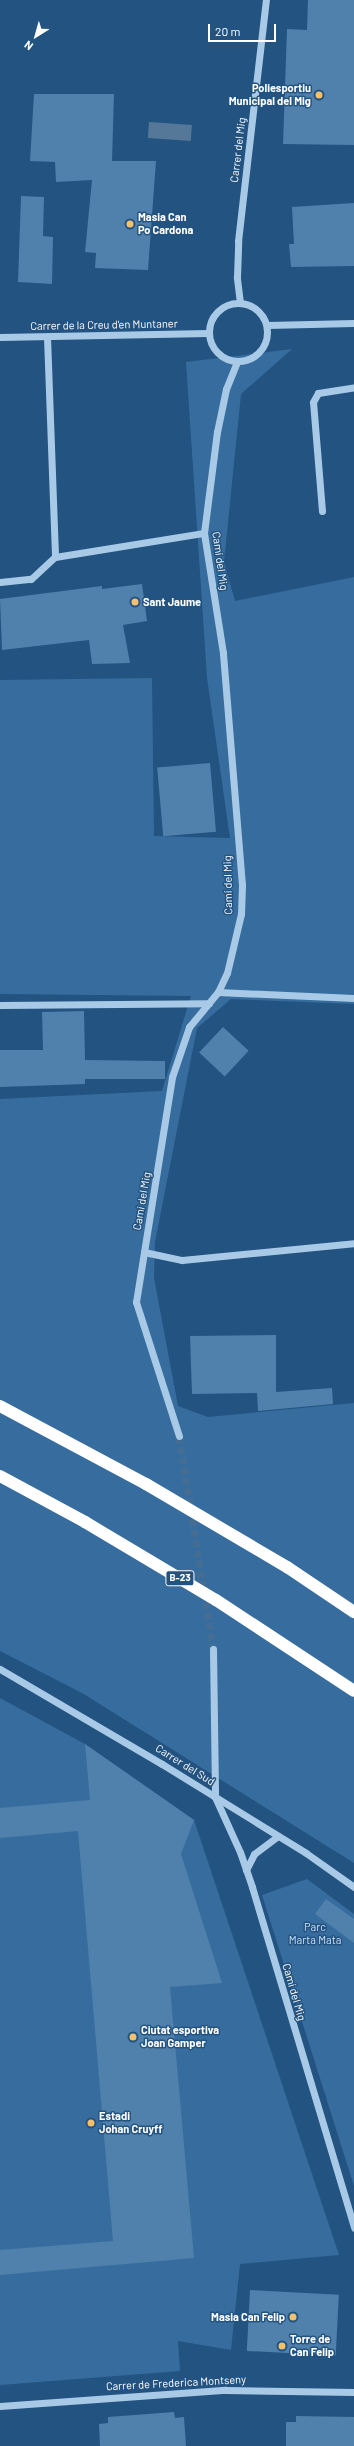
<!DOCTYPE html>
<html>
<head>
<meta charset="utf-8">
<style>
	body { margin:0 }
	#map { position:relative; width:354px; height:2446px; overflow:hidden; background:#235381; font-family:Barlow,sans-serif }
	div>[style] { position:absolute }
	.green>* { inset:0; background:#376d9e }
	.water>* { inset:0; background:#557899; transform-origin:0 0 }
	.building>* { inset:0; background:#5080ac; transform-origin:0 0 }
	.minor-tunnel>* { height:7px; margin-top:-3.5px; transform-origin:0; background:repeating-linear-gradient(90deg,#446d94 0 7px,transparent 0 10.5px) }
	.minor>* { height:7px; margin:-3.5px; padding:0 3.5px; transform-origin:3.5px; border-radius:3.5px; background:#a9cae7 }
	.minor>.ring { margin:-3.5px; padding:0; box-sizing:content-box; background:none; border:7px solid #a9cae7; border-radius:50% }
	.highway>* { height:12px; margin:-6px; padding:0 6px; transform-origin:6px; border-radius:6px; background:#fff }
	.dots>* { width:11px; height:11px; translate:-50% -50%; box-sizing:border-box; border:2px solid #235381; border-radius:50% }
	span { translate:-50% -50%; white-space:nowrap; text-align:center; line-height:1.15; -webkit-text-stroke:3px #235381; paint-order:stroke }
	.shield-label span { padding:1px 3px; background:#235381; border:1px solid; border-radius:3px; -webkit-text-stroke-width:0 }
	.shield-label { font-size:10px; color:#fff; font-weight:700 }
	.poi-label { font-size:11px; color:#fff; font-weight:700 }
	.right { translate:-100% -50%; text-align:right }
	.left { translate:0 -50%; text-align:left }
	.street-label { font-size:11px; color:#fff }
	.park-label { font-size:11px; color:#cde2f6 }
	.north { position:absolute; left:16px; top:16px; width:40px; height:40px; -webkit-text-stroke:3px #235381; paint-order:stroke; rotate:217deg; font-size:11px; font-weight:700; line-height:16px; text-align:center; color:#fff }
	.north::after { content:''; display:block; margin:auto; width:14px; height:18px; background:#fff; clip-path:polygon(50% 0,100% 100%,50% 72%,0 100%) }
	.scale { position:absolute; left:208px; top:24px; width:68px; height:18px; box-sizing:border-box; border:2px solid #fff; border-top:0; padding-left:5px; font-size:12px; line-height:14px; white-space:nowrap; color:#fff; -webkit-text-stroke:3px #235381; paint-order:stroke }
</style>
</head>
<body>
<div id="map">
	<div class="green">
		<i style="clip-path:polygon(292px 349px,241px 394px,224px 562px,235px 601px,354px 577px,354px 1004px,231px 999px,197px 1028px,155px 1242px,154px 1278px,178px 1406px,208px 1417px,354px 1403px,354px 1863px,82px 1693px,0 1651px,0 1099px,162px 1091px,191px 996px,0 994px,0 680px,152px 678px,154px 836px,230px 838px,207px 678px,186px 362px)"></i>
		<i style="clip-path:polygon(0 1698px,85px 1744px,194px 1820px,339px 2255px,240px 2264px,231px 2350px,178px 2341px,180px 2371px,0 2385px)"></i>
		<i style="clip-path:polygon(307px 1879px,354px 1914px,354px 2186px,262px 1895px)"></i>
	</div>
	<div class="water">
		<i style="left:149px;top:122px;width:43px;height:16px;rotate:4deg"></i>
	</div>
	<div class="building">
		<i style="clip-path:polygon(308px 0,354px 0,354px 145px,283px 144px,287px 29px,307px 30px)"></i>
		<i style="clip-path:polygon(34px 94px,114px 94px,112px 161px,156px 161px,148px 270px,95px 268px,96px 253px,85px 252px,92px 180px,56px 182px,55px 162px,30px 161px)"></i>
		<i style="clip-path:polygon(21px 196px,44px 197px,43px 236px,53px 237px,52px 284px,18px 282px)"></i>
		<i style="clip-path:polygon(354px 203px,354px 266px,291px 267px,289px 244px,294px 244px,292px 207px)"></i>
		<i style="clip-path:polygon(142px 584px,147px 621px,123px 625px,130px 663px,92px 664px,89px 640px,2px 650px,0 599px,102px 586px,102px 589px)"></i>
		<i style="left:210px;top:763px;width:69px;height:53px;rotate:85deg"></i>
		<i style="clip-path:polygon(84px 1011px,85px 1060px,165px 1061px,165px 1079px,85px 1079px,85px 1084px,0 1087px,0 1050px,43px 1050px,42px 1012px)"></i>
		<i style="left:223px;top:1027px;width:35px;height:35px;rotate:43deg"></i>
		<i style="clip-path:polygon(276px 1335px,276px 1392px,332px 1388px,333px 1404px,258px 1411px,257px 1393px,192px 1394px,190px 1336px)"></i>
		<i style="clip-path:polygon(85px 1744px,194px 1820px,181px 1854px,222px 1983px,170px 1987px,194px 2258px,0 2275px,0 2250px,113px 2241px,78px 1831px,0 1838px,0 1808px,90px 1800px)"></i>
		<i style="clip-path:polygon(326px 1899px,354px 1919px,354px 1943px,315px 1914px)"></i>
		<i style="left:250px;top:2290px;width:89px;height:61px;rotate:3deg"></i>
		<i style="clip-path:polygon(174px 2412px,175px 2418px,184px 2417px,186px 2446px,100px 2446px,99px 2424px,108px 2423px,108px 2417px)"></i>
		<i style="clip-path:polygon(296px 2416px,354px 2417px,354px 2446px,286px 2446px,286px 2422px,296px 2422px)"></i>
	</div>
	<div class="minor-tunnel">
		<i style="left:179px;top:1436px;width:216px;rotate:80.9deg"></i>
	</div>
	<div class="minor">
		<i class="ring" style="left:209px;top:303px;width:51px;height:51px"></i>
		<i style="left:240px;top:303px;width:26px;rotate:-97deg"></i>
		<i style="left:237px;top:277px;width:36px;rotate:-88deg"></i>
		<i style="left:238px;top:241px;width:243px;rotate:-83.4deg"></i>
		<i style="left:267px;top:325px;width:87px;rotate:-1.3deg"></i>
		<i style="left:0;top:337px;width:208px;rotate:-1.1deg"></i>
		<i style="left:47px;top:337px;width:220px;rotate:87.9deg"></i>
		<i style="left:322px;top:511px;width:109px;rotate:-94.7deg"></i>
		<i style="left:313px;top:402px;width:10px;rotate:-61deg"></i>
		<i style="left:318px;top:393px;width:36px;rotate:-9deg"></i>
		<i style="left:0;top:582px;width:31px;rotate:-6deg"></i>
		<i style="left:31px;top:579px;width:33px;rotate:-43deg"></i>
		<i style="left:55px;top:557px;width:151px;rotate:-9.2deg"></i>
		<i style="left:218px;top:992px;width:136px;rotate:2.5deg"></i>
		<i style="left:0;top:1005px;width:209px;rotate:-0.5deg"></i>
		<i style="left:144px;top:1252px;width:39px;rotate:12deg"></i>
		<i style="left:182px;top:1260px;width:173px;rotate:-5.6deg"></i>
		<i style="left:179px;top:1436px;width:141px;rotate:-107.8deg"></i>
		<i style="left:136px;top:1302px;width:228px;rotate:-80.9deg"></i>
		<i style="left:172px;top:1077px;width:53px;rotate:-71.2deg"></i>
		<i style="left:189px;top:1027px;width:45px;rotate:-50.4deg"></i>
		<i style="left:218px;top:992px;width:21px;rotate:-65deg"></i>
		<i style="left:227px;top:973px;width:61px;rotate:-76.7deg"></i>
		<i style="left:241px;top:914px;width:29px;rotate:-88deg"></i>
		<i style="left:242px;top:885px;width:233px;rotate:-94.7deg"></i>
		<i style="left:223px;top:653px;width:121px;rotate:-99deg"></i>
		<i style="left:204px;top:533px;width:102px;rotate:-82.7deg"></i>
		<i style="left:217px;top:432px;width:44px;rotate:-78.2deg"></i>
		<i style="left:226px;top:389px;width:29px;rotate:-68deg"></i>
		<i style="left:213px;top:1649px;width:148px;rotate:89.2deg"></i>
		<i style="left:215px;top:1797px;width:60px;rotate:65.6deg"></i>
		<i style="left:240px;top:1852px;width:37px;rotate:71deg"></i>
		<i style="left:252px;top:1887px;width:356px;rotate:73.3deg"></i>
		<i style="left:0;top:1669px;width:188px;rotate:30.4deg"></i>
		<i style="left:162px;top:1764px;width:169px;rotate:31.7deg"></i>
		<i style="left:306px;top:1853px;width:59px;rotate:35.3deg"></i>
		<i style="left:246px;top:1870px;width:18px;rotate:-63deg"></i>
		<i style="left:254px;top:1854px;width:30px;rotate:-37deg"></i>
		<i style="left:0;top:2406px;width:226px;rotate:-4.1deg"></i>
		<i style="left:225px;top:2390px;width:129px;rotate:0.9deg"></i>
	</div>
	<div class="highway">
		<i style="left:0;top:1406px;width:166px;rotate:28.1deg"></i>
		<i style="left:146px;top:1484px;width:164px;rotate:30.5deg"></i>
		<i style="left:287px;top:1567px;width:81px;rotate:33.9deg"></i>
		<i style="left:0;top:1476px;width:97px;rotate:28.4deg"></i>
		<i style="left:85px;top:1522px;width:152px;rotate:30.8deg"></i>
		<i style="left:216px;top:1600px;width:165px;rotate:33.4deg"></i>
	</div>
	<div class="dots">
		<i style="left:319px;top:95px;background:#f3c16c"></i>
		<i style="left:130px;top:224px;background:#f3c16c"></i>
		<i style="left:135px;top:602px;background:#f3c16c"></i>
		<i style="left:133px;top:2037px;background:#f3c16c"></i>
		<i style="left:91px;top:2123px;background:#f3c16c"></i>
		<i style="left:293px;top:2317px;background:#f3c16c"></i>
		<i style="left:282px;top:2346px;background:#f3c16c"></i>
	</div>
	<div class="shield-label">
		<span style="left:180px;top:1578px">B-23</span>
	</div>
	<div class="poi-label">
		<span class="right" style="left:311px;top:95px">Poliesportiu<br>Municipal del Mig</span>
		<span class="left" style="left:138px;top:224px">Masia Can<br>Po Cardona</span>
		<span class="left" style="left:143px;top:602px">Sant Jaume</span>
		<span class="left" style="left:141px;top:2037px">Ciutat esportiva<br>Joan Gamper</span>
		<span class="left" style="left:99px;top:2123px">Estadi<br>Johan Cruyff</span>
		<span class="right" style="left:285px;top:2317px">Masia Can Felip</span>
		<span class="left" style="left:290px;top:2346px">Torre de<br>Can Felip</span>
	</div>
	<div class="street-label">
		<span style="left:238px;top:150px;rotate:-83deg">Carrer del Mig</span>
		<span style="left:104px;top:325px;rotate:-1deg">Carrer de la Creu d'en Muntaner</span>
		<span style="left:220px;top:561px;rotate:82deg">Camí del Mig</span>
		<span style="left:228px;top:885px;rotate:-91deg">Camí del Mig</span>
		<span style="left:142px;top:1201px;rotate:-80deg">Camí del Mig</span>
		<span style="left:185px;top:1765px;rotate:32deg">Carrer del Sud</span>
		<span style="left:294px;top:1992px;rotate:74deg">Camí del Mig</span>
		<span style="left:176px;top:2383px;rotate:-3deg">Carrer de Frederica Montseny</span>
	</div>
	<div class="park-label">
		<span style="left:315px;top:1934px">Parc<br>Marta Mata</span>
	</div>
	<div class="north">N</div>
	<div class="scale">20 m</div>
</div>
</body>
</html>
